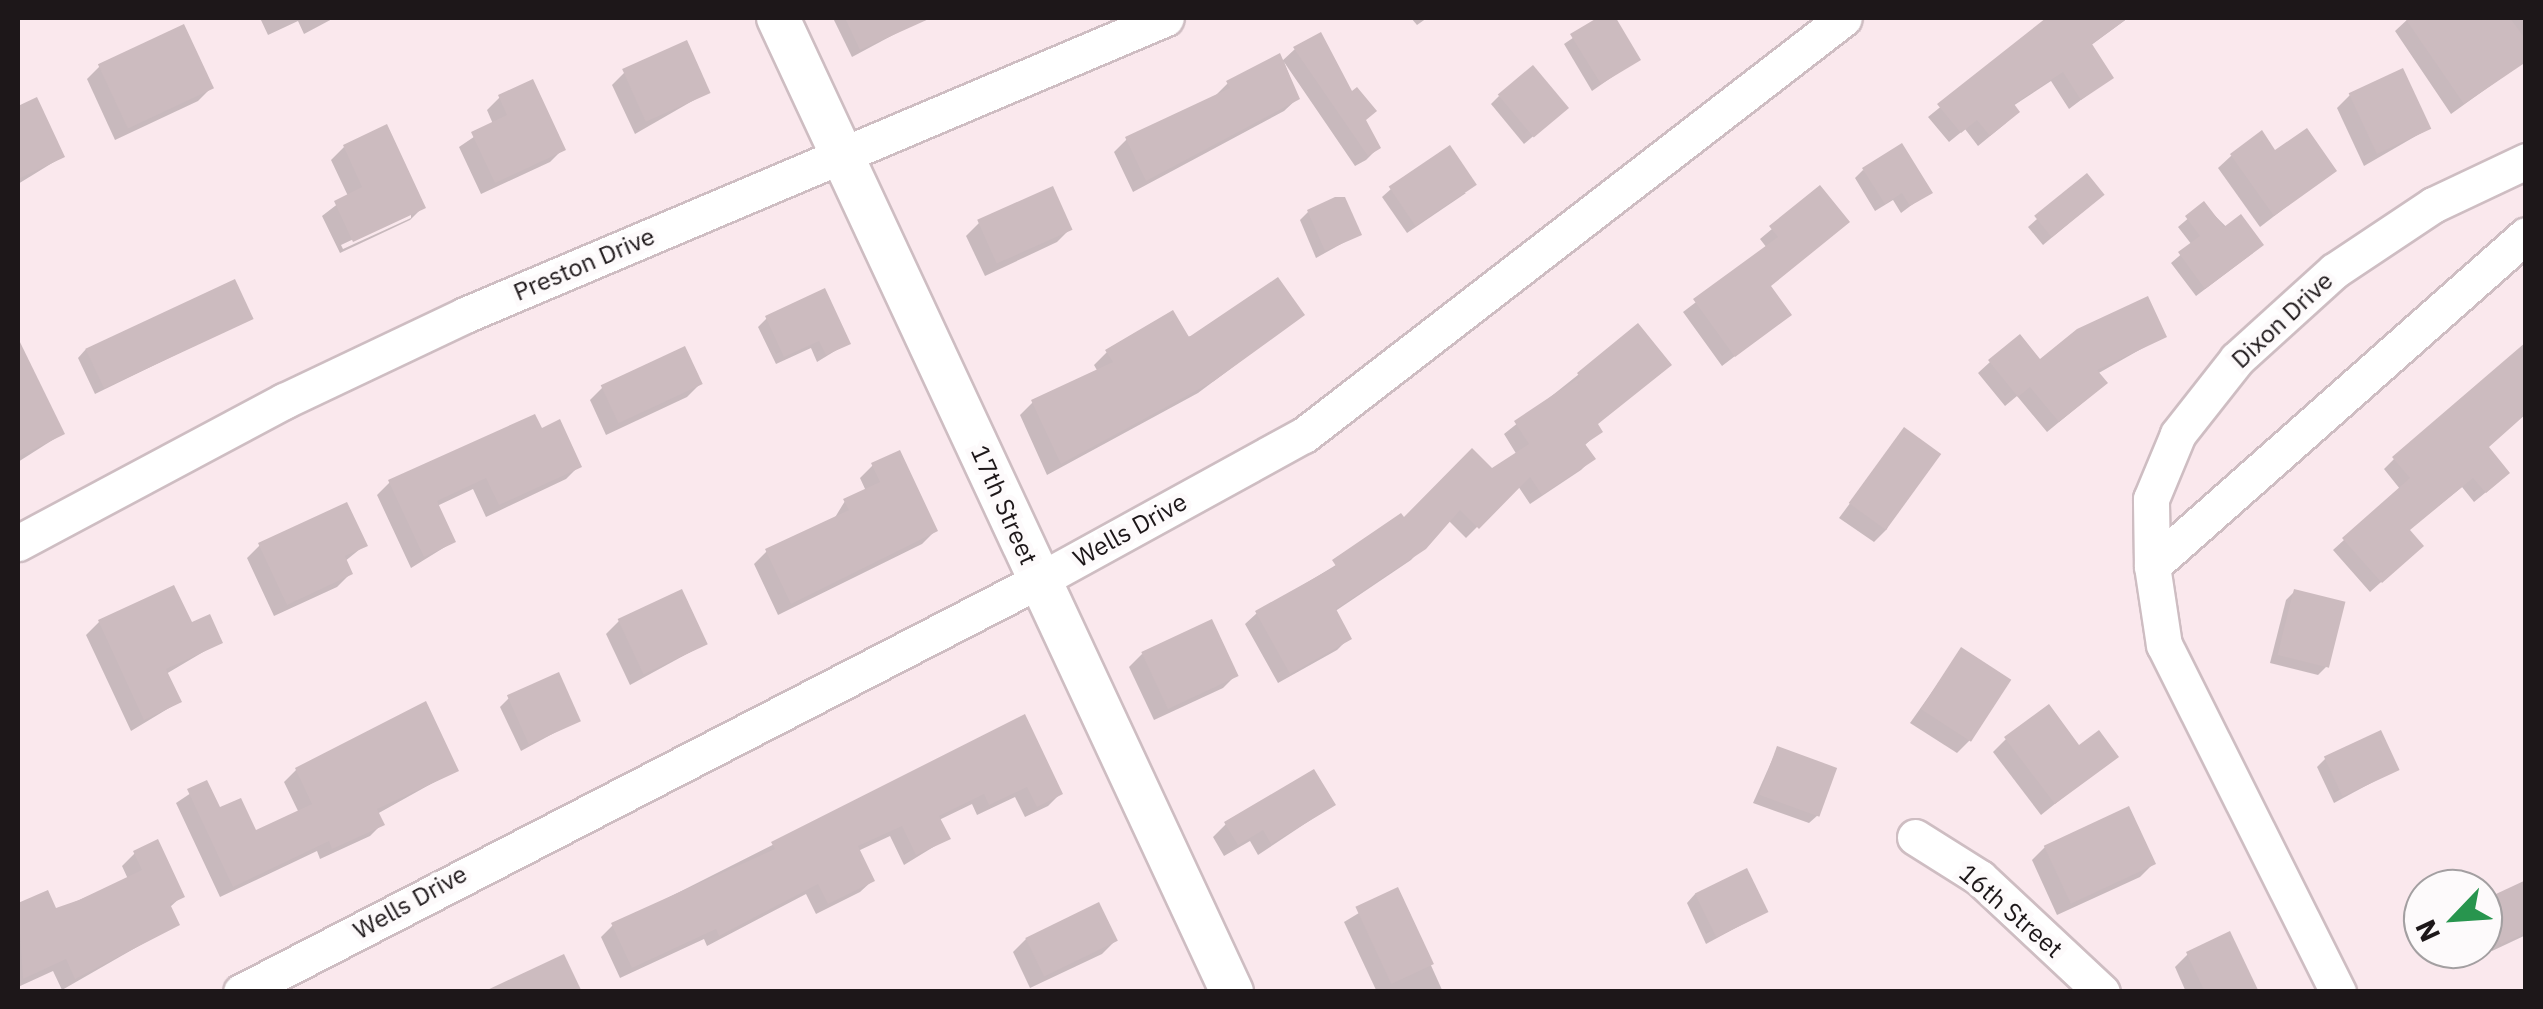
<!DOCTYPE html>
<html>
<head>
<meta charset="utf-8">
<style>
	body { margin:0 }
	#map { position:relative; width:2543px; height:1009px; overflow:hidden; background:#fae8ed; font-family:"IBM Plex Sans",sans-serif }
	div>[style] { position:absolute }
	.shadow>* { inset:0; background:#0003 }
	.building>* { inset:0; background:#ccbbbf; transform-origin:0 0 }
	.roads { filter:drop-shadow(2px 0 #cebdc2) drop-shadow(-2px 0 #cebdc2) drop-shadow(0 2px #cebdc2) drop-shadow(0 -2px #cebdc2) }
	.minor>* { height:35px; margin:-17.5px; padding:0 17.5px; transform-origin:17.5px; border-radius:17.5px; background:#fff }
	.tertiary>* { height:42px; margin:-21px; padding:0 21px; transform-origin:21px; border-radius:21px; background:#fff }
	span { translate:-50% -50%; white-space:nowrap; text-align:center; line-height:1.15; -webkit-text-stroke:10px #fdfafb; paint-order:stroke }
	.street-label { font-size:25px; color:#1d1719 }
	.frame { position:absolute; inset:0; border:20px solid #1d1719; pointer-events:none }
	.north { position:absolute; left:2403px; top:869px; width:100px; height:100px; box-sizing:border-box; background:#fdfafb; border:2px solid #a39fa1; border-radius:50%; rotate:245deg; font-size:28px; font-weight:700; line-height:40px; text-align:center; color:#1d1719 }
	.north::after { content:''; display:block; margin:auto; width:35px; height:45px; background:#28954e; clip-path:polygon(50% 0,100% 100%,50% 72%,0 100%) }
</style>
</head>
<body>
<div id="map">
	<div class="shadow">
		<i style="clip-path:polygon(260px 18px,334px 18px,304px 34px,298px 21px,268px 35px)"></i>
		<i style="clip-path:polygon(833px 18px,919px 18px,921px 20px,852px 57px)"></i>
		<i style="clip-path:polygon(1411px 18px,1427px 18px,1417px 25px)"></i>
		<i style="clip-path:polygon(1602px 18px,1613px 18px,1638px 59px,1592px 91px,1564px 44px)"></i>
		<i style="clip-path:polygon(2050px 18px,2128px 18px,2090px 46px,2110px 78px,2069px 109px,2051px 81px,2013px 106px,2006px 123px,1978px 146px,1965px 129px,1949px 142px,1928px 117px)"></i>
		<i style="clip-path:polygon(2409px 18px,2447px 18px,2453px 25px,2464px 18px,2526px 18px,2526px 60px,2451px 114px,2395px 31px)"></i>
		<i style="clip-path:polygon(1295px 49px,1378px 148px,1366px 160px,1355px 166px,1284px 62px,1298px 98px,1284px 111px,1133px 192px,1114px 152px,1127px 139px,1215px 96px,1228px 83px,1281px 62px)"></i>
		<i style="clip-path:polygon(100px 66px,211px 88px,198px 101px,115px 140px,87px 79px)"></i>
		<i style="clip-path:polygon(625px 72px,708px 92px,635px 134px,612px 85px)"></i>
		<i style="clip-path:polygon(2350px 95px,2428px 129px,2364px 166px,2337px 108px)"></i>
		<i style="clip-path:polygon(1499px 96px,1557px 116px,1524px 144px,1491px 104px)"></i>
		<i style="clip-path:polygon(500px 97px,563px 149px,550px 162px,481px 194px,459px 147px,493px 124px,487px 110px)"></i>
		<i style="clip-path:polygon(36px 101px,62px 157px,18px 184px,18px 109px)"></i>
		<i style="clip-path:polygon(evenodd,344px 147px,423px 207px,410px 220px,340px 253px,322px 216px,348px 196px,331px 160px,344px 147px,411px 212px,411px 218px,343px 249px,341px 245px,411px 212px)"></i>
		<i style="clip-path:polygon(2275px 154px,2334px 170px,2260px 227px,2218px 168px,2231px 156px)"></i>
		<i style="clip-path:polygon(1863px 170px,1929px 192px,1901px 213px,1893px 200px,1875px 211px,1855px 178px)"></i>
		<i style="clip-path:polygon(1391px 189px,1466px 193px,1407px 233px,1382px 197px)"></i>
		<i style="clip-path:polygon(1820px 189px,1769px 287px,1789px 315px,1722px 366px,1683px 312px,1767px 248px,1760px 239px)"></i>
		<i style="clip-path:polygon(2093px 203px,2043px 245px,2028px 227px,2037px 219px)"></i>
		<i style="clip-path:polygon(2204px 205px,2253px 253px,2196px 296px,2171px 263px,2192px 245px,2178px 227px)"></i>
		<i style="clip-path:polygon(1308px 212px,1359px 234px,1316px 258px,1300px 220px)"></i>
		<i style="clip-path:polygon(979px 223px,1070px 229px,1057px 242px,985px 276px,966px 236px)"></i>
		<i style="clip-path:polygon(1302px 315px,1198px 393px,1047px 475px,1020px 415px,1033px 402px,1098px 372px,1094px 365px,1107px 352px)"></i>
		<i style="clip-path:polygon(251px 318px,95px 394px,78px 358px,86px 349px)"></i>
		<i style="clip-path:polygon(767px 318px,848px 343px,817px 362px,811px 348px,776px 364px,758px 327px)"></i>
		<i style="clip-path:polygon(1638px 327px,1595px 425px,1599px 432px,1584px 446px,1592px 459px,1581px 470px,1530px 504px,1518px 486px,1466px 538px,1448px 520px,1411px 560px,1334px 612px,1349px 638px,1337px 650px,1278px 683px,1245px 624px,1257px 613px,1517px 455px,1504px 434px)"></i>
		<i style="clip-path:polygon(2164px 336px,2097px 374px,2093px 394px,2047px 432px,2017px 396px,2005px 406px,1978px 373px,1990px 362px,2040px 363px)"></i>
		<i style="clip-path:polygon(30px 370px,62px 434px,18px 462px,18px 376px)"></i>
		<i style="clip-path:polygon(700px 384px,687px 397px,606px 435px,590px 400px,603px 387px)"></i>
		<i style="clip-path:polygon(541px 431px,579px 466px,566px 479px,486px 517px,473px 489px,437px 506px,453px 542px,411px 568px,377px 495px,390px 482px)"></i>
		<i style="clip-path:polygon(1904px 431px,1887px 529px,1874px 542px,1839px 518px)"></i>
		<i style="clip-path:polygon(2486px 448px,2496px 484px,2474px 502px,2462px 487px,2407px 531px,2410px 556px,2370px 592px,2333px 550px,2400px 489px,2384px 469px,2394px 459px)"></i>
		<i style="clip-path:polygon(873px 465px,935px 531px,922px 544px,778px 615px,754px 564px,767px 551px,834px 519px,845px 501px,866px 491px,860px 478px)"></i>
		<i style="clip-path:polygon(260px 545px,365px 545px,344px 562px,350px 574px,337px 587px,274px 616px,247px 558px)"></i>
		<i style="clip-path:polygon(2294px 592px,2326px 667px,2318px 675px,2270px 663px,2286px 600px)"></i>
		<i style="clip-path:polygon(619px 621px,705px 644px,630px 685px,606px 634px)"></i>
		<i style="clip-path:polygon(99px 622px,190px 625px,220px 642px,166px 674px,179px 702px,131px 731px,86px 635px)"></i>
		<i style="clip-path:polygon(1961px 651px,1970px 740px,1957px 753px,1910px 723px)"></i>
		<i style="clip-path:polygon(1142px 654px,1236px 675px,1223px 688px,1154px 720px,1129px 667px)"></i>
		<i style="clip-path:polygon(509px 698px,578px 720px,521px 751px,500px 707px)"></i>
		<i style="clip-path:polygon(1024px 718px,1060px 794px,1048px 806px,1025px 817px,1015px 797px,977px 815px,972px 804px,939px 820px,948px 838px,904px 865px,890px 836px,858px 851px,872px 881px,860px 892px,816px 914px,806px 894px,707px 946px,704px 939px,620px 978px,601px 937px,612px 926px)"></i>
		<i style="clip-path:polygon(2006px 739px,2079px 748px,2115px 756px,2041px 815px,1993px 752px)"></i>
		<i style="clip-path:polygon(1777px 749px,1818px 815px,1809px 823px,1753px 803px)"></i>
		<i style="clip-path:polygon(2326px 758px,2397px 769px,2334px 803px,2317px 767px)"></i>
		<i style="clip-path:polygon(296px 770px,456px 770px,377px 814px,382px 824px,370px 836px,320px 859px,317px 851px,220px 897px,176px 803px,206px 783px,219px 811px,255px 834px,299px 813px,284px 782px)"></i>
		<i style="clip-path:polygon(1333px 805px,1258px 855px,1250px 841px,1224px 856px,1213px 837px,1226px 824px)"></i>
		<i style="clip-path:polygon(2045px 847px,2153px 864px,2140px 877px,2057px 915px,2032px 860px)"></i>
		<i style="clip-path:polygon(135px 853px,182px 896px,169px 908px,177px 924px,62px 990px,53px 971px,18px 987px,18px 908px,46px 893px,54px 911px,128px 879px,122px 866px)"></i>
		<i style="clip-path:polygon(2526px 883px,2526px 935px,2492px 951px,2483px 932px,2483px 903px)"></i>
		<i style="clip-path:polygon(1397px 890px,1443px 992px,1377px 992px,1344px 922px)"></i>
		<i style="clip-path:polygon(1695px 894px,1765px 912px,1706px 944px,1687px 903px)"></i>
		<i style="clip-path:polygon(1098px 906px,1115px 941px,1102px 954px,1030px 988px,1013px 952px,1026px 939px)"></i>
		<i style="clip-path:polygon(2188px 954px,2256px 992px,2186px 992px,2175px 967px)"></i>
	</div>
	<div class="building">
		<i style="clip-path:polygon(845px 18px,931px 18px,860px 50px)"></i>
		<i style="clip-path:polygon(1597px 18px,1616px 18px,1641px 60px,1601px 84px,1570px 34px)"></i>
		<i style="clip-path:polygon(2046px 18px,2128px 18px,2092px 44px,2114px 78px,2081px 100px,2063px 72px,2014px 104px,2020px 112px,1990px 136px,1977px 120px,1961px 133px,1937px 104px)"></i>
		<i style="clip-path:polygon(2405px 18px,2510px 18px,2526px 40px,2526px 62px,2464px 104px)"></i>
		<i style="left:184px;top:24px;width:71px;height:95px;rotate:65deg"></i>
		<i style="clip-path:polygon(1321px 32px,1352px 91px,1357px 87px,1377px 111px,1366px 120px,1381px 148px,1368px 156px,1293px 47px)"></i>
		<i style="left:687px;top:40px;width:58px;height:71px;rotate:66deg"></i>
		<i style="clip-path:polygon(1280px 53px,1300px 99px,1146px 181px,1125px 137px,1230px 88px,1226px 81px)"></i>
		<i style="left:1533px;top:65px;width:56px;height:46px;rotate:50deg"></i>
		<i style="left:2403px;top:68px;width:67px;height:60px;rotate:65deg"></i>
		<i style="clip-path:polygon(533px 79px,566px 150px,495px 183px,471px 132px,507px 115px,498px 95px)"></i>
		<i style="clip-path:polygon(37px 97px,65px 157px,18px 179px,18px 106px)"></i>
		<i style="clip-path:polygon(387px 124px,426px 208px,353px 242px,334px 201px,362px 187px,343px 145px)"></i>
		<i style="clip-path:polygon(2307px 128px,2337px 171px,2274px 216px,2230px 154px,2262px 130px,2275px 150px)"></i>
		<i style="clip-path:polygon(1902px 143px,1933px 193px,1910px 206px,1902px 193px,1885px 204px,1862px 168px)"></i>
		<i style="left:1450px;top:145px;width:48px;height:74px;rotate:56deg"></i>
		<i style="left:2087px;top:173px;width:28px;height:68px;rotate:51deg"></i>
		<i style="clip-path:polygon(1820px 185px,1850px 222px,1771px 286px,1792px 315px,1735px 357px,1693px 299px,1778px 237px,1769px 226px)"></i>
		<i style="left:1053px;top:186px;width:48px;height:83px;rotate:66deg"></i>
		<i style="clip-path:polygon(1335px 197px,1345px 197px,1362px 235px,1325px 251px,1307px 210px)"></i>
		<i style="clip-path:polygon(2204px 201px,2224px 227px,2241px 214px,2264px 245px,2205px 289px,2178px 252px,2200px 236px,2185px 216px)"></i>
		<i style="clip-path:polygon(1278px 277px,1305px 315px,1214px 381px,1061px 464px,1031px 400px,1113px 362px,1105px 350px,1173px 310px,1189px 337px)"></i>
		<i style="left:235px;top:279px;width:44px;height:165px;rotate:65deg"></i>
		<i style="clip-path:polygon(825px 288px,851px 344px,826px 355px,819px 341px,784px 357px,765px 316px)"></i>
		<i style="clip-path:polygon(2148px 296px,2167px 337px,2097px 370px,2108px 383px,2059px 422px,2030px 387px,2018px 397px,1988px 360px,2020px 334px,2040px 359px,2077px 329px)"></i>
		<i style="clip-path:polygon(1638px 323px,1672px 365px,1598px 424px,1603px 432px,1585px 444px,1596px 459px,1542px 495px,1530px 477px,1479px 529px,1460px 510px,1426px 549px,1336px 609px,1352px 639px,1290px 674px,1255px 611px,1336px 566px,1332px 560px,1401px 513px,1404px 517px,1472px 448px,1492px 468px,1529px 444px,1514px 421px,1580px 377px,1577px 373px)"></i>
		<i style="clip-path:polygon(18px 338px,65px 434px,18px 457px)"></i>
		<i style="clip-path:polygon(2526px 342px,2526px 414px,2489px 447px,2510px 473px,2486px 493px,2473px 478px,2410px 530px,2424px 546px,2382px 583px,2342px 538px,2410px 478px,2392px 457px)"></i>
		<i style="left:685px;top:346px;width:42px;height:93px;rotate:65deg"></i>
		<i style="clip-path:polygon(535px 414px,542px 428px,560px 419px,582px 467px,499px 505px,486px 478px,437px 501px,456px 542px,424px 557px,388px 480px)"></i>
		<i style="left:1904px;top:427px;width:46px;height:94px;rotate:36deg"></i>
		<i style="clip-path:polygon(900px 450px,938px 531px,791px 604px,765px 549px,849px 510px,843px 499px,880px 482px,871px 463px)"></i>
		<i style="clip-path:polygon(347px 502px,368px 546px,345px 556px,353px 574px,287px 605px,258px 543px)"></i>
		<i style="clip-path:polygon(174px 585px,192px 622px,210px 614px,223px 643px,166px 669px,182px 702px,144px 720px,98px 620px)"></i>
		<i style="left:682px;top:589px;width:61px;height:71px;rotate:65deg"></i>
		<i style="left:2294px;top:589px;width:53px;height:68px;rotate:14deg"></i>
		<i style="left:1212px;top:619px;width:63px;height:78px;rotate:65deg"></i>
		<i style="left:1961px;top:647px;width:60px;height:74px;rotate:33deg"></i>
		<i style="left:559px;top:672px;width:54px;height:57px;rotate:66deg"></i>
		<i style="clip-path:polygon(426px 701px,459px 771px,377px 809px,385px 825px,332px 849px,329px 841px,233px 887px,187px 789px,207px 780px,220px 807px,241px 798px,256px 830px,312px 804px,295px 768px)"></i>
		<i style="clip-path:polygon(2049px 704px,2079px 745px,2099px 730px,2119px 757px,2055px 804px,2004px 737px)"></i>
		<i style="clip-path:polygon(1025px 714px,1063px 794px,1037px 807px,1027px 787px,989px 805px,984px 794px,939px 816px,951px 839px,916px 855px,902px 826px,858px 846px,875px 881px,828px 904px,818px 884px,719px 936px,716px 929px,632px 968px,611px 923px,775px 849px,771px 842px)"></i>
		<i style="left:2381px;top:730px;width:44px;height:63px;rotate:65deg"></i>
		<i style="left:1777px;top:746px;width:64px;height:52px;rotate:20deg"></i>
		<i style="clip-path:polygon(1314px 769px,1336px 805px,1271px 844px,1263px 830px,1238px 845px,1224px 822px)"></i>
		<i style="left:2129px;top:806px;width:64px;height:94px;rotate:65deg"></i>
		<i style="clip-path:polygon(158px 839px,185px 897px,170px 904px,180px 925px,75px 979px,66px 959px,23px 979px,18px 903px,48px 890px,56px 908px,79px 900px,142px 870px,133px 851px)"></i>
		<i style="left:1747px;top:868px;width:49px;height:58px;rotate:64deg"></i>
		<i style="clip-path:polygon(2526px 880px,2526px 933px,2501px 944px,2483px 900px)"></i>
		<i style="left:1398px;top:887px;width:85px;height:47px;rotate:65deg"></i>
		<i style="left:1099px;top:902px;width:43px;height:82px;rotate:64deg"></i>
		<i style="clip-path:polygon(2230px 931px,2259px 992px,2205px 992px,2186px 952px)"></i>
		<i style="clip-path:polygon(564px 954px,582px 992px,483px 992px)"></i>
	</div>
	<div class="roads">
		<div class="minor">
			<i style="left:18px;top:543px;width:302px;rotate:-28.1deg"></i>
			<i style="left:284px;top:401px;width:200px;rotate:-25.4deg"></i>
			<i style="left:465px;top:315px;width:761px;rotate:-22.96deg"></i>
			<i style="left:2152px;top:566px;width:499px;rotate:-41.5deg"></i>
			<i style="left:1915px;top:837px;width:77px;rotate:32.2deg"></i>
			<i style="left:1980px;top:878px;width:167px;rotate:43.1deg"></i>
			<i style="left:241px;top:992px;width:897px;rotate:-27.28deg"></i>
			<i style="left:1038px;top:581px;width:303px;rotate:-28.8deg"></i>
			<i style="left:1304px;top:435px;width:682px;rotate:-37.68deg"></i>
			<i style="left:2338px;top:992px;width:388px;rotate:-116.6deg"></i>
			<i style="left:2164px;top:645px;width:80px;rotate:-98.6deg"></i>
			<i style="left:2152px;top:566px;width:67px;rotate:-90.9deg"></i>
			<i style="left:2151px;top:499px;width:70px;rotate:-67.4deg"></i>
			<i style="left:2178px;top:434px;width:95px;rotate:-51.8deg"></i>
			<i style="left:2237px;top:359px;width:131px;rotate:-42.2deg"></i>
			<i style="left:2334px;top:271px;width:119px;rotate:-33.7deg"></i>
			<i style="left:2433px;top:205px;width:103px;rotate:-25.3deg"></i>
		</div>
		<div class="tertiary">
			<i style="left:778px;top:18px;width:1075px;rotate:65.01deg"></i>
		</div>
	</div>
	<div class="street-label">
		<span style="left:584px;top:264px;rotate:-23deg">Preston Drive</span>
		<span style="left:2282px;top:320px;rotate:-43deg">Dixon Drive</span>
		<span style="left:1004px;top:505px;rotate:66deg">17th Street</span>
		<span style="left:1130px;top:530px;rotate:-29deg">Wells Drive</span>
		<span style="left:410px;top:902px;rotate:-29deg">Wells Drive</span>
		<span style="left:2011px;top:911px;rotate:41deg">16th Street</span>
	</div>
	<div class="frame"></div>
	<div class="north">N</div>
</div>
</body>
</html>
